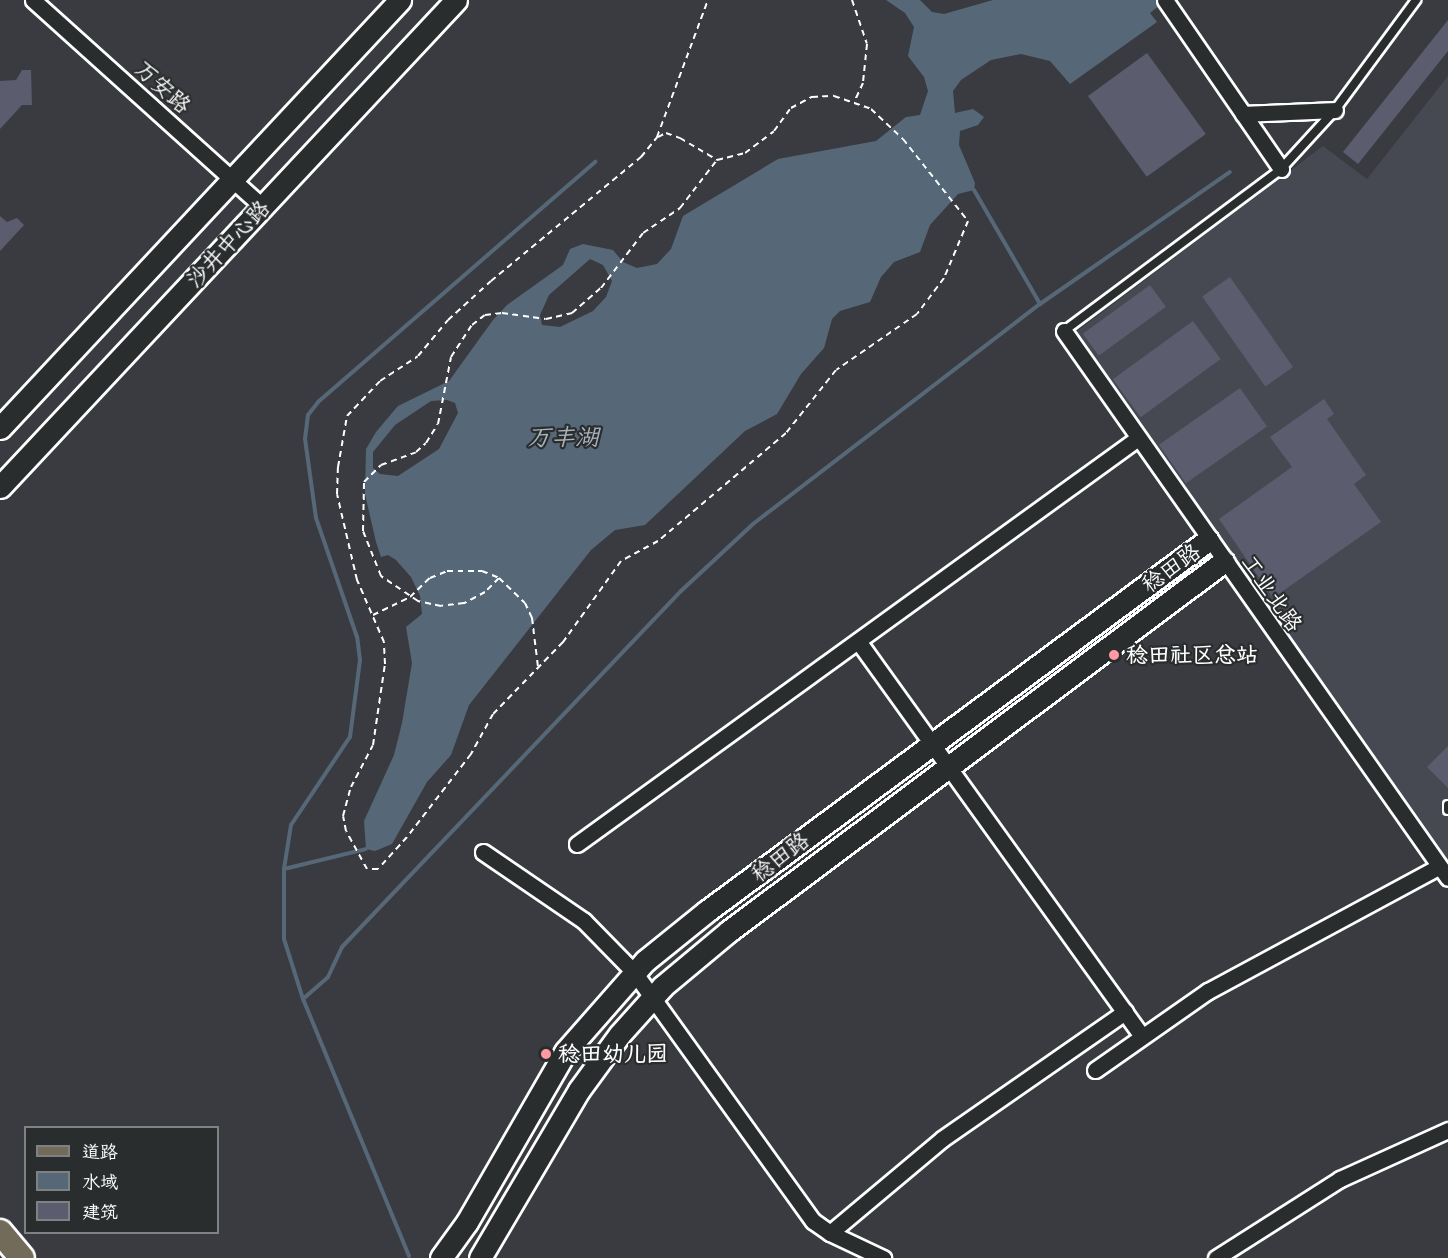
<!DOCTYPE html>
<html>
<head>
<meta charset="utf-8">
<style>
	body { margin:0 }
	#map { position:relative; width:1448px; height:1258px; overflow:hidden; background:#393b41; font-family:Itim,"LXGW WenKai TC",sans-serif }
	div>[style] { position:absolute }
	.built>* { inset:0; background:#474952 }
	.water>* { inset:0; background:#566878 }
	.stream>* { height:4px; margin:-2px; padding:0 2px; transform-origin:2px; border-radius:2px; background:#566878 }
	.building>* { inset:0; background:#5b5c6e; transform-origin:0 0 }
	.path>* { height:2px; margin-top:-1px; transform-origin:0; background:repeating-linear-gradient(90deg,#fff 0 6px,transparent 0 10.5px) }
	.roads { filter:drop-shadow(2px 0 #fff) drop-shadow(-2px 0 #fff) drop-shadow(0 2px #fff) drop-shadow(0 -2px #fff) }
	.lane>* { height:8px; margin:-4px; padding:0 4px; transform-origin:4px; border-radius:4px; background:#2a2d2e }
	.street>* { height:15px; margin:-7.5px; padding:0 7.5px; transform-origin:7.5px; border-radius:7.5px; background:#2a2d2e }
	.secondary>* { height:21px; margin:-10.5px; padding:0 10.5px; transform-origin:10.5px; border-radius:10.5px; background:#2a2d2e }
	.primary>* { height:24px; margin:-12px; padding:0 12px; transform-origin:12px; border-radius:12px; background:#736b5a }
	.dots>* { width:16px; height:16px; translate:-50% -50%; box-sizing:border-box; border:3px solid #2a2d2e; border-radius:50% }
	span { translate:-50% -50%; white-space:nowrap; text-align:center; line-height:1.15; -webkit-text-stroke:4.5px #2a2d2e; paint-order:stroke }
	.street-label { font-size:22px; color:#fff }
	.poi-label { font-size:22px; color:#fff; font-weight:700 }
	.left { translate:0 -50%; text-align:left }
	.water-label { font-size:24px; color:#aab4bc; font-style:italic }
	.legend { position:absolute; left:24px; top:1126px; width:195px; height:108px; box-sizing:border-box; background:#2a2d2e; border:2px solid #7f8182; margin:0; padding:8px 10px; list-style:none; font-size:18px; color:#fff }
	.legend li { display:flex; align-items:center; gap:12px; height:30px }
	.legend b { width:30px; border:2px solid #7f8182 }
</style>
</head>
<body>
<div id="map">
	<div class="built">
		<i style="clip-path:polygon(1448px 76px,1448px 867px,1076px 332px,1323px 146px,1367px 179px)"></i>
	</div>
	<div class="water">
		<i style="clip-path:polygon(evenodd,886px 0,920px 0,932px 12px,944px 14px,993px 0,1157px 0,1160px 5px,1150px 13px,1157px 22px,1070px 84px,1050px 61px,1021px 54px,991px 60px,961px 80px,953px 91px,955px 113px,973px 109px,984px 117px,978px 125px,960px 131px,959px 145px,975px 183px,974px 190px,958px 194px,930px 225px,920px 252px,894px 262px,881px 277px,870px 302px,840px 311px,832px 319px,824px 348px,801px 374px,777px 414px,745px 431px,645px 525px,615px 530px,591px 550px,469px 705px,451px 755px,427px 782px,392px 844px,375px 851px,366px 849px,364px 821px,394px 755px,402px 723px,412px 663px,406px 627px,422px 614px,420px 596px,411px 577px,396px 560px,388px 555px,381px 557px,376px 542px,365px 494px,366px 449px,376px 432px,398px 406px,449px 381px,493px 320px,507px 305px,563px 265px,570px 249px,583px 244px,613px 250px,623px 262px,637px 268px,657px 264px,671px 249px,683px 216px,778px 159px,876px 141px,906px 117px,920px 115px,928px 91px,924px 77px,908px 56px,914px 27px,905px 13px,886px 0,590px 259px,603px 265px,612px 281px,606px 297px,593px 311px,560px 327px,542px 325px,540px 315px,549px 295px,590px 259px,886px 0,447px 400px,455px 403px,458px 413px,439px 449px,398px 476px,380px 474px,373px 468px,373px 452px,395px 425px,431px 401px,447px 400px)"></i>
	</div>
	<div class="stream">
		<i style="left:974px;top:190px;width:132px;rotate:59.9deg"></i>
		<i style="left:284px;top:869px;width:84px;rotate:-13.7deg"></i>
		<i style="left:303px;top:999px;width:33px;rotate:-41deg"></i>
		<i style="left:328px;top:977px;width:33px;rotate:-65deg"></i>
		<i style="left:342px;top:947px;width:492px;rotate:-46.4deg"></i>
		<i style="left:681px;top:591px;width:98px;rotate:-42.9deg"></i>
		<i style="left:753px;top:524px;width:362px;rotate:-37.5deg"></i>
		<i style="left:1040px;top:304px;width:231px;rotate:-34.8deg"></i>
		<i style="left:409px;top:1256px;width:278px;rotate:-112.4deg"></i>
		<i style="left:303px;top:999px;width:63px;rotate:-107.6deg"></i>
		<i style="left:284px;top:939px;width:70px;rotate:-90deg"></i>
		<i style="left:284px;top:869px;width:45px;rotate:-81deg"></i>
		<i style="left:291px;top:825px;width:106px;rotate:-56.2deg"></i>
		<i style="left:350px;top:737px;width:78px;rotate:-82.6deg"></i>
		<i style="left:360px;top:660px;width:23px;rotate:-97deg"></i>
		<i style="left:357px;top:637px;width:126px;rotate:-109deg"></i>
		<i style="left:316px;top:518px;width:80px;rotate:-97.9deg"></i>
		<i style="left:305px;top:439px;width:24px;rotate:-83deg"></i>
		<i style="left:308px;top:415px;width:16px;rotate:-52deg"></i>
		<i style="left:318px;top:402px;width:367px;rotate:-40.9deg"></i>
	</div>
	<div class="building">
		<i style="clip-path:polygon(1448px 20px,1448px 51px,1358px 164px,1343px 152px)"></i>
		<i style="left:1147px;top:53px;width:100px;height:73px;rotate:54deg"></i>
		<i style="clip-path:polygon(22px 70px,31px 70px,32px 105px,22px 105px,0 129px,0 81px,16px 80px)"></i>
		<i style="clip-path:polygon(0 216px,7px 222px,17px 218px,24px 225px,0 251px)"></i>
		<i style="left:1230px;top:277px;width:110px;height:34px;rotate:55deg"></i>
		<i style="left:1150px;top:285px;width:27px;height:83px;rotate:54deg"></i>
		<i style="left:1193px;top:321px;width:47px;height:99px;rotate:54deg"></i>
		<i style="left:1240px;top:388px;width:47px;height:99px;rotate:55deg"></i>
		<i style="clip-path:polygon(1324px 399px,1334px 414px,1327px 419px,1366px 475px,1354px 484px,1381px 522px,1273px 598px,1219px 519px,1292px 467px,1270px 437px)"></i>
		<i style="clip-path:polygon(1448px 746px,1448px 788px,1427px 767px)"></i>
	</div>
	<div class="path">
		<i style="left:852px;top:0;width:46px;rotate:71.2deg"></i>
		<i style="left:867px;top:44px;width:39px;rotate:96deg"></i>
		<i style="left:863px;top:83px;width:19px;rotate:115deg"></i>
		<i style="left:658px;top:137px;width:9px;rotate:-27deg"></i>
		<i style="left:666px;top:133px;width:15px;rotate:20deg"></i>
		<i style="left:680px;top:138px;width:43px;rotate:30.7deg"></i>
		<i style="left:499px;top:578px;width:20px;rotate:135deg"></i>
		<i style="left:485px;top:592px;width:24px;rotate:152deg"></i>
		<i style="left:464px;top:603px;width:23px;rotate:173deg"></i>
		<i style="left:441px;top:606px;width:24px;rotate:-168deg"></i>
		<i style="left:418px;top:601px;width:45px;rotate:-146deg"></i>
		<i style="left:381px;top:576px;width:48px;rotate:-111.8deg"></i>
		<i style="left:363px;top:531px;width:49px;rotate:-88.8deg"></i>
		<i style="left:364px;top:482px;width:24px;rotate:-45deg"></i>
		<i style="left:381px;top:465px;width:37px;rotate:-20deg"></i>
		<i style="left:416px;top:452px;width:13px;rotate:-42deg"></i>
		<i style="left:426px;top:443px;width:22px;rotate:-58deg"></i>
		<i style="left:438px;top:424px;width:68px;rotate:-79deg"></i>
		<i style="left:451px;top:357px;width:38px;rotate:-57deg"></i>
		<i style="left:472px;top:325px;width:16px;rotate:-38deg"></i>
		<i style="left:485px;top:315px;width:17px;rotate:-7deg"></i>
		<i style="left:502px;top:313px;width:44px;rotate:7.8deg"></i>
		<i style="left:546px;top:319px;width:27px;rotate:-13deg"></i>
		<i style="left:572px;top:313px;width:38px;rotate:-41deg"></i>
		<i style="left:601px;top:288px;width:69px;rotate:-52.6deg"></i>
		<i style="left:643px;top:233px;width:45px;rotate:-34deg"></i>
		<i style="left:680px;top:208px;width:61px;rotate:-52.4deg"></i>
		<i style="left:717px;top:160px;width:29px;rotate:-14deg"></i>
		<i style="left:745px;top:153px;width:36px;rotate:-37deg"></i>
		<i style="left:774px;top:131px;width:29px;rotate:-54deg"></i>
		<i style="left:791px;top:108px;width:24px;rotate:-28deg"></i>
		<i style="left:812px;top:97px;width:22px;rotate:-3deg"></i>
		<i style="left:834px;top:96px;width:39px;rotate:19deg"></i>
		<i style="left:871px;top:109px;width:44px;rotate:43.2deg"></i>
		<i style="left:903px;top:139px;width:105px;rotate:51.6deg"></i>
		<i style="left:968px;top:221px;width:62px;rotate:112.8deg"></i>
		<i style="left:944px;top:278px;width:45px;rotate:126.9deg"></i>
		<i style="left:917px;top:314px;width:98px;rotate:145.3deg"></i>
		<i style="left:836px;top:370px;width:80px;rotate:128.4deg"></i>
		<i style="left:786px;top:433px;width:167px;rotate:139.8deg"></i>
		<i style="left:658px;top:541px;width:42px;rotate:151.6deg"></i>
		<i style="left:621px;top:561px;width:100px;rotate:125.6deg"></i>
		<i style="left:563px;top:642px;width:100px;rotate:134.2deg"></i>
		<i style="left:493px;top:714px;width:46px;rotate:118.8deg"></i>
		<i style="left:471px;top:754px;width:105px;rotate:127.6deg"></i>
		<i style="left:407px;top:837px;width:43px;rotate:132.2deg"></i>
		<i style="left:378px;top:869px;width:11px;rotate:180deg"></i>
		<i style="left:367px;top:869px;width:43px;rotate:-118.9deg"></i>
		<i style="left:346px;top:831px;width:15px;rotate:-101deg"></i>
		<i style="left:343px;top:816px;width:30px;rotate:-75deg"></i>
		<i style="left:351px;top:787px;width:47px;rotate:-62.4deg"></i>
		<i style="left:373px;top:745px;width:82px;rotate:-81.6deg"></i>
		<i style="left:385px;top:664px;width:22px;rotate:-93deg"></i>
		<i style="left:384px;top:642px;width:68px;rotate:-113.5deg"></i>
		<i style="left:357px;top:580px;width:88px;rotate:-103.1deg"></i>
		<i style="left:337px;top:494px;width:27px;rotate:-88deg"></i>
		<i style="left:338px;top:467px;width:52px;rotate:-80deg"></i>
		<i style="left:347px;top:416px;width:48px;rotate:-46.7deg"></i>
		<i style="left:380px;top:381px;width:45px;rotate:-33.3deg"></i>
		<i style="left:418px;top:356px;width:47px;rotate:-50.2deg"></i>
		<i style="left:448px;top:320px;width:58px;rotate:-42.2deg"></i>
		<i style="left:491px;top:281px;width:195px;rotate:-39.6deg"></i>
		<i style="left:641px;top:157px;width:26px;rotate:-51deg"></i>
		<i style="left:657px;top:137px;width:146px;rotate:-69.6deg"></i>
		<i style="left:373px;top:615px;width:41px;rotate:-25.9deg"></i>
		<i style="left:410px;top:597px;width:28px;rotate:-44deg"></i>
		<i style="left:430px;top:578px;width:18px;rotate:-22deg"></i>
		<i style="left:447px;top:571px;width:35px"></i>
		<i style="left:482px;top:571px;width:18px;rotate:22deg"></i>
		<i style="left:499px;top:578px;width:36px;rotate:44deg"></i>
		<i style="left:525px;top:603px;width:17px;rotate:65deg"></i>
		<i style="left:532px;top:618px;width:49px;rotate:83deg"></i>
	</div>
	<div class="roads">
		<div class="lane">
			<i style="left:1064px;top:331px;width:271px;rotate:-36.7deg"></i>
			<i style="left:1281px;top:169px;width:80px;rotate:-47.5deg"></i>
			<i style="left:1335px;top:110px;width:137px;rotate:-53.6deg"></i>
			<i style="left:1448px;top:805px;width:5px;rotate:90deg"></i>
		</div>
		<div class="street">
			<i style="left:33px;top:0;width:309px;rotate:42deg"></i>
			<i style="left:1165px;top:0;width:205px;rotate:55.5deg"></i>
			<i style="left:1243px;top:114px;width:92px;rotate:-2.5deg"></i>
			<i style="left:1064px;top:331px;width:668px;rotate:54.93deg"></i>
			<i style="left:858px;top:641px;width:485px;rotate:54.3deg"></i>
			<i style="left:577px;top:844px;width:693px;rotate:-35.89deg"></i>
			<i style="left:483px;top:852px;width:122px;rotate:34.3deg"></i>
			<i style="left:584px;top:921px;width:71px;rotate:45.6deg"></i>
			<i style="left:634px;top:972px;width:307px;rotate:54.3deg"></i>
			<i style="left:813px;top:1221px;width:21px;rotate:35deg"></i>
			<i style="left:830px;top:1233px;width:59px;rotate:25.3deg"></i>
			<i style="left:1095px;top:1070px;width:138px;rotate:-35deg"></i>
			<i style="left:1208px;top:991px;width:261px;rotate:-28.3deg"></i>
			<i style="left:830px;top:1233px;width:146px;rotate:-40deg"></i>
			<i style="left:942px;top:1139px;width:223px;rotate:-34.8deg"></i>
			<i style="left:1216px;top:1258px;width:147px;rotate:-32.5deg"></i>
			<i style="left:1340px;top:1179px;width:119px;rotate:-24.4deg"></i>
		</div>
		<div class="secondary">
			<i style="left:0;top:428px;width:586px;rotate:-46.94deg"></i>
			<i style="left:0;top:487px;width:667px;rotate:-46.88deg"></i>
			<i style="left:441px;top:1258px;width:44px;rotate:-54.2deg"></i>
			<i style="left:467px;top:1222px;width:196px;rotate:-60deg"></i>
			<i style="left:565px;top:1052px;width:121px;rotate:-48.7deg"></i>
			<i style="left:645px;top:961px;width:80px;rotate:-38.9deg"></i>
			<i style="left:707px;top:911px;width:623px;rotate:-36.52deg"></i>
			<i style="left:480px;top:1258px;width:195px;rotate:-59.5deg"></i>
			<i style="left:579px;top:1090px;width:69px;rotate:-53.8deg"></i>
			<i style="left:620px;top:1034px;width:64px;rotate:-48.1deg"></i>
			<i style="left:663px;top:986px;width:86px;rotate:-39.8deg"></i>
			<i style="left:729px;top:931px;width:617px;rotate:-36.76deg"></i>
		</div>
		<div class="primary">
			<i style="left:0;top:1232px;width:34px;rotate:50deg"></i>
		</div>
	</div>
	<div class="dots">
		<i style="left:1114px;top:655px;background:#ff9aa2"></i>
		<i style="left:546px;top:1054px;background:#ff9aa2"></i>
	</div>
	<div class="street-label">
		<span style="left:163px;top:87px;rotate:42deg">万安路</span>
		<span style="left:228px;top:244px;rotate:-47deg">沙井中心路</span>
		<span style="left:1171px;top:568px;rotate:-36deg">稔田路</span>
		<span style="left:1272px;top:593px;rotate:55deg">工业北路</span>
		<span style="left:780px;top:857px;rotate:-37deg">稔田路</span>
	</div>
	<div class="poi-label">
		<span class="left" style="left:1126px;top:655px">稔田社区总站</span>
		<span class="left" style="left:558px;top:1054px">稔田幼儿园</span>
	</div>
	<div class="water-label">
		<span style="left:563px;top:437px">万丰湖</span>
	</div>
	<ul class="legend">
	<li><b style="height:8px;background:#736b5a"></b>道路</li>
	<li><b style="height:16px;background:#566878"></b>水域</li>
	<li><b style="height:16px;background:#5b5c6e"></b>建筑</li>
	</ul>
</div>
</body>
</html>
